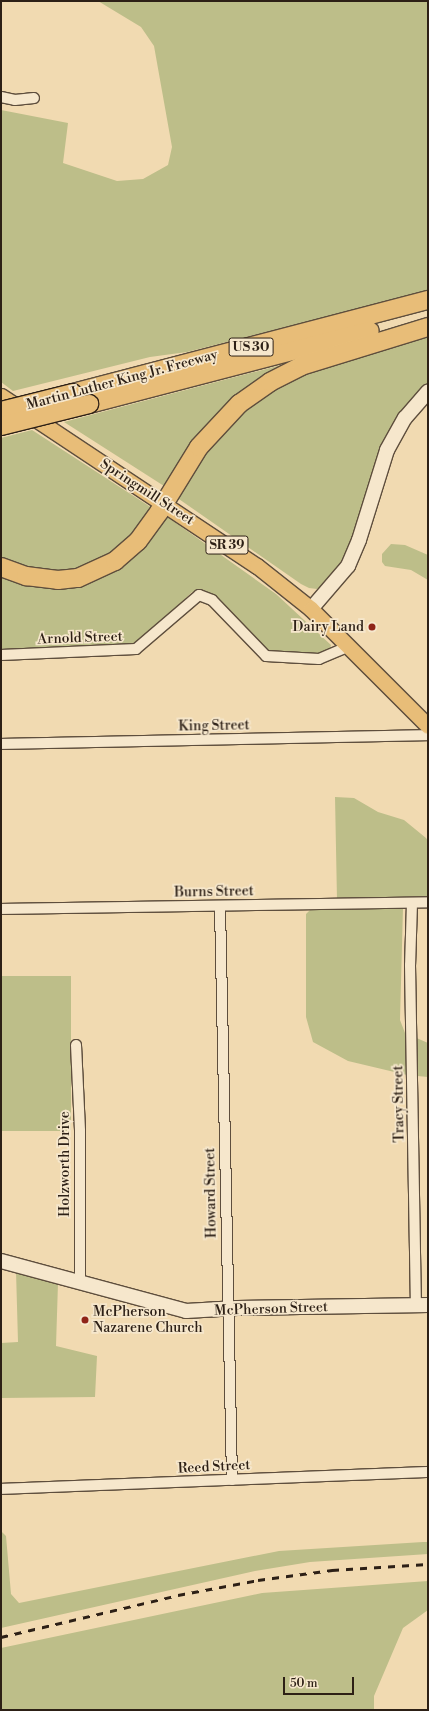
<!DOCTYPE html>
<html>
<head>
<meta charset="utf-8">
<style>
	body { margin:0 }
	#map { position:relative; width:429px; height:1711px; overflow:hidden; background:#f1dab1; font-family:"Libre Bodoni",serif }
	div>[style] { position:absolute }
	.green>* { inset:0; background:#bdbe89; transform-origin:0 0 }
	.roads { filter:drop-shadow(1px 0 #5e4e3d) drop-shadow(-1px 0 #5e4e3d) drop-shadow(0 1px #5e4e3d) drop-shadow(0 -1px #5e4e3d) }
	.street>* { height:10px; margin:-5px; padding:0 5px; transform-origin:5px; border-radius:5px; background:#f6e7cc }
	.secondary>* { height:14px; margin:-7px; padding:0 7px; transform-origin:7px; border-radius:7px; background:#f6e7cc }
	.primary>* { height:15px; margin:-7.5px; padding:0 7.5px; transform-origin:7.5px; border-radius:7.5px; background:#e8bd78 }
	.highway>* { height:18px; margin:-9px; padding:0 9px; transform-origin:9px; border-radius:9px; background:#e8bd78 }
	.rail>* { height:3px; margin-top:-1.5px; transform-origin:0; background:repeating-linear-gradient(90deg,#2d2016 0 7px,transparent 0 14px) }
	.bridges { filter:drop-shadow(1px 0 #2d2016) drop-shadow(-1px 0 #2d2016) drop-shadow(0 1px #2d2016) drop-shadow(0 -1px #2d2016) }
	.highway-bridge>* { height:18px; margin:-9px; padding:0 9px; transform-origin:9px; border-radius:9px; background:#e8bd78 }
	.dots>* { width:11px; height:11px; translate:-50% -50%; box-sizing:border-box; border:2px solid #f6e7cc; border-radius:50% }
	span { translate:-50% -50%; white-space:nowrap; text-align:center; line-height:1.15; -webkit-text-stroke:3.5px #f6e7cc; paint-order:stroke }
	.shield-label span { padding:1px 3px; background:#f6e7cc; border:1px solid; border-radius:3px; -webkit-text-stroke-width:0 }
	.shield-label { font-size:13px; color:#2d2016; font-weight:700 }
	.street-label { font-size:14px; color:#2d2016 }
	.poi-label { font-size:14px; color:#2d2016 }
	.right { translate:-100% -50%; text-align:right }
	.left { translate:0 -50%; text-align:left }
	.frame { position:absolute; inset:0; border:2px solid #2d2016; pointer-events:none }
	.scale { position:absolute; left:283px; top:1677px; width:71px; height:18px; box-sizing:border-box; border:2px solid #2d2016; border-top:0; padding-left:5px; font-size:12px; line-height:14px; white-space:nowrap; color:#2d2016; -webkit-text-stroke:3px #f6e7cc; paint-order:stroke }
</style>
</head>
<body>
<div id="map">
	<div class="green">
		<i style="clip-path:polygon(98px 1px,428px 1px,428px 291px,187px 352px,150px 357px,13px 391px,1px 382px,1px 110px,68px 123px,63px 163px,117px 181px,143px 179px,168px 165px,172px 147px,154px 46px,141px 27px)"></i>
		<i style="clip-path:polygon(428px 334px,428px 383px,416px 394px,391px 428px,374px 469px,351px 544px,341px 565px,324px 585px,317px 589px,309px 588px,301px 584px,176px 497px,200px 455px,231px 419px,295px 376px)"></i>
		<i style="clip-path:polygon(285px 364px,286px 368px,190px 449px,164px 486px,64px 422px)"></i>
		<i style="clip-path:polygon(32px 430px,152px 508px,140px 528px,115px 553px,83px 570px,54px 574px,1px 561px,1px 438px)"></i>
		<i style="clip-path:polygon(166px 516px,276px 594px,331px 645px,329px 652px,325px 654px,265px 653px,218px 598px,202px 591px,192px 592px,141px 641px,132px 645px,1px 651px,1px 573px,70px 586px)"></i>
		<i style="clip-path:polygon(391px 544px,405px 545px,428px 555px,428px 580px,411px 570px,385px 566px,382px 562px,382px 554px)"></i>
		<i style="clip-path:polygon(335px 797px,354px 798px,378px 812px,404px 820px,426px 838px,428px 841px,428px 896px,337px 900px)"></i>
		<i style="clip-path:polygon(403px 908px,400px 1020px,405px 1033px,428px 1043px,428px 1077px,407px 1075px,348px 1061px,313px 1042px,306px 1017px,306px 914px,311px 909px)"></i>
		<i style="left:1px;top:976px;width:70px;height:155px"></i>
		<i style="clip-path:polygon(16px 1271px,58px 1283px,56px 1346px,97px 1356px,95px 1397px,1px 1398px,1px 1343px,18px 1342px)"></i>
		<i style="clip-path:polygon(1px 1531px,6px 1536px,11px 1594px,19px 1603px,279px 1551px,423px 1542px,428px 1542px,428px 1554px,310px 1562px,255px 1571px,1px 1628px)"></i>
		<i style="clip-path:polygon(428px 1581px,428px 1610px,403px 1628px,374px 1696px,374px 1710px,1px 1710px,1px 1648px,262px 1593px)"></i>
	</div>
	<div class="roads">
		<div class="street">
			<i style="left:1px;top:97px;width:14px;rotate:12deg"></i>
			<i style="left:15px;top:100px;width:19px;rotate:-6deg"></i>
			<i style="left:1px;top:655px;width:135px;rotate:-2.5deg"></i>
			<i style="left:136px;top:649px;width:83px;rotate:-40.6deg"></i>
			<i style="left:199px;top:595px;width:14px;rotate:21deg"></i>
			<i style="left:212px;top:600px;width:78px;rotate:46deg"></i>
			<i style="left:266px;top:656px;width:53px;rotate:3.2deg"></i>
			<i style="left:319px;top:659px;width:33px;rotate:-23deg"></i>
			<i style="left:1px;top:744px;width:427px;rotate:-1.2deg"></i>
			<i style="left:412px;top:903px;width:62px;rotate:91.8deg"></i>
			<i style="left:410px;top:965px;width:340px;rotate:89deg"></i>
			<i style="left:220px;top:906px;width:574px;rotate:88.8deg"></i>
			<i style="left:1px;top:909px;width:427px;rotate:-0.9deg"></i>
			<i style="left:76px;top:1045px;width:86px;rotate:87.3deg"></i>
			<i style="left:80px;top:1131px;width:152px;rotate:90deg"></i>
			<i style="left:1px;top:1489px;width:427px;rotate:-2.3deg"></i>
		</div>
		<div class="secondary">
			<i style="left:311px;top:609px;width:57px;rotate:-49.3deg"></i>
			<i style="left:348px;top:566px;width:28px;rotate:-67deg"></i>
			<i style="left:359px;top:540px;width:94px;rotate:-72.7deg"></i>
			<i style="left:387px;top:450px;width:37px;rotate:-61deg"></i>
			<i style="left:405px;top:418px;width:35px;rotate:-49deg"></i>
			<i style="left:1px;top:1261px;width:192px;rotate:15.1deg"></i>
			<i style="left:186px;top:1311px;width:51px;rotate:-3.4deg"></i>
			<i style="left:237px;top:1308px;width:191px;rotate:-0.9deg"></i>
		</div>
		<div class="primary">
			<i style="left:1px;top:396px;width:307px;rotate:33.6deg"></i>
			<i style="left:257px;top:566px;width:69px;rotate:38.5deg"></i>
			<i style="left:311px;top:609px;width:165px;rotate:45deg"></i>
		</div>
		<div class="highway">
			<i style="left:73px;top:393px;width:367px;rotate:-14.7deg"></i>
			<i style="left:89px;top:404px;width:290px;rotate:-14.6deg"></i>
			<i style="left:1px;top:567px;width:27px;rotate:20deg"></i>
			<i style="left:26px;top:576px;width:32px;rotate:7deg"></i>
			<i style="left:58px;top:580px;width:20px;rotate:-6deg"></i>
			<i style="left:78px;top:578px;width:41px;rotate:-24.7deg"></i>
			<i style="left:115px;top:561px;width:30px;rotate:-41deg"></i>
			<i style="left:138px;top:541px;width:36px;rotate:-54deg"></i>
			<i style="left:159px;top:512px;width:76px;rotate:-58.4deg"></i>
			<i style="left:199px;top:447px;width:59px;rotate:-47.1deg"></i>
			<i style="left:239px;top:404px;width:38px;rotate:-35deg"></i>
			<i style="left:270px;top:382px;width:35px;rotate:-27deg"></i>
			<i style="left:301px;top:366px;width:133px;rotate:-17.1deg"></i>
		</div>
	</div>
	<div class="rail">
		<i style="left:1px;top:1637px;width:182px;rotate:-13.3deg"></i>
		<i style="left:178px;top:1595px;width:81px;rotate:-10.6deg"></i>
		<i style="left:258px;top:1580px;width:75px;rotate:-7.7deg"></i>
		<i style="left:332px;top:1570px;width:96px;rotate:-3.6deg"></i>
	</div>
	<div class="bridges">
		<div class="highway-bridge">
			<i style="left:1px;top:411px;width:74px;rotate:-14deg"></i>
			<i style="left:1px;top:426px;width:91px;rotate:-14deg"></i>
		</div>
	</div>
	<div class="dots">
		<i style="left:372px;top:627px;background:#8f2418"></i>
		<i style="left:85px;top:1320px;background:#8f2418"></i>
	</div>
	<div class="shield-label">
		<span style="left:251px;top:347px">US 30</span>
		<span style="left:227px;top:545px">SR 39</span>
	</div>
	<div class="street-label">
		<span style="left:122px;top:380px;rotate:-15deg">Martin Luther King Jr. Freeway</span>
		<span style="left:147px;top:492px;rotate:33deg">Springmill Street</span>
		<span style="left:80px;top:638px;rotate:-2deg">Arnold Street</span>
		<span style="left:214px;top:726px;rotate:-1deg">King Street</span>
		<span style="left:214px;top:892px;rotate:-1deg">Burns Street</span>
		<span style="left:399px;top:1104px;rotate:-91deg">Tracy Street</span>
		<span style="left:65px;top:1164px;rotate:-90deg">Holzworth Drive</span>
		<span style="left:211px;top:1193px;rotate:-91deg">Howard Street</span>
		<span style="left:271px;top:1309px;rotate:-2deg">McPherson Street</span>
		<span style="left:214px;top:1467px;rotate:-3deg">Reed Street</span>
	</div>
	<div class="poi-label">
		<span class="right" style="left:364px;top:627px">Dairy Land</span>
		<span class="left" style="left:93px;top:1320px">McPherson<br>Nazarene Church</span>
	</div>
	<div class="frame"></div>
	<div class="scale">50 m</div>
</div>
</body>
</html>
